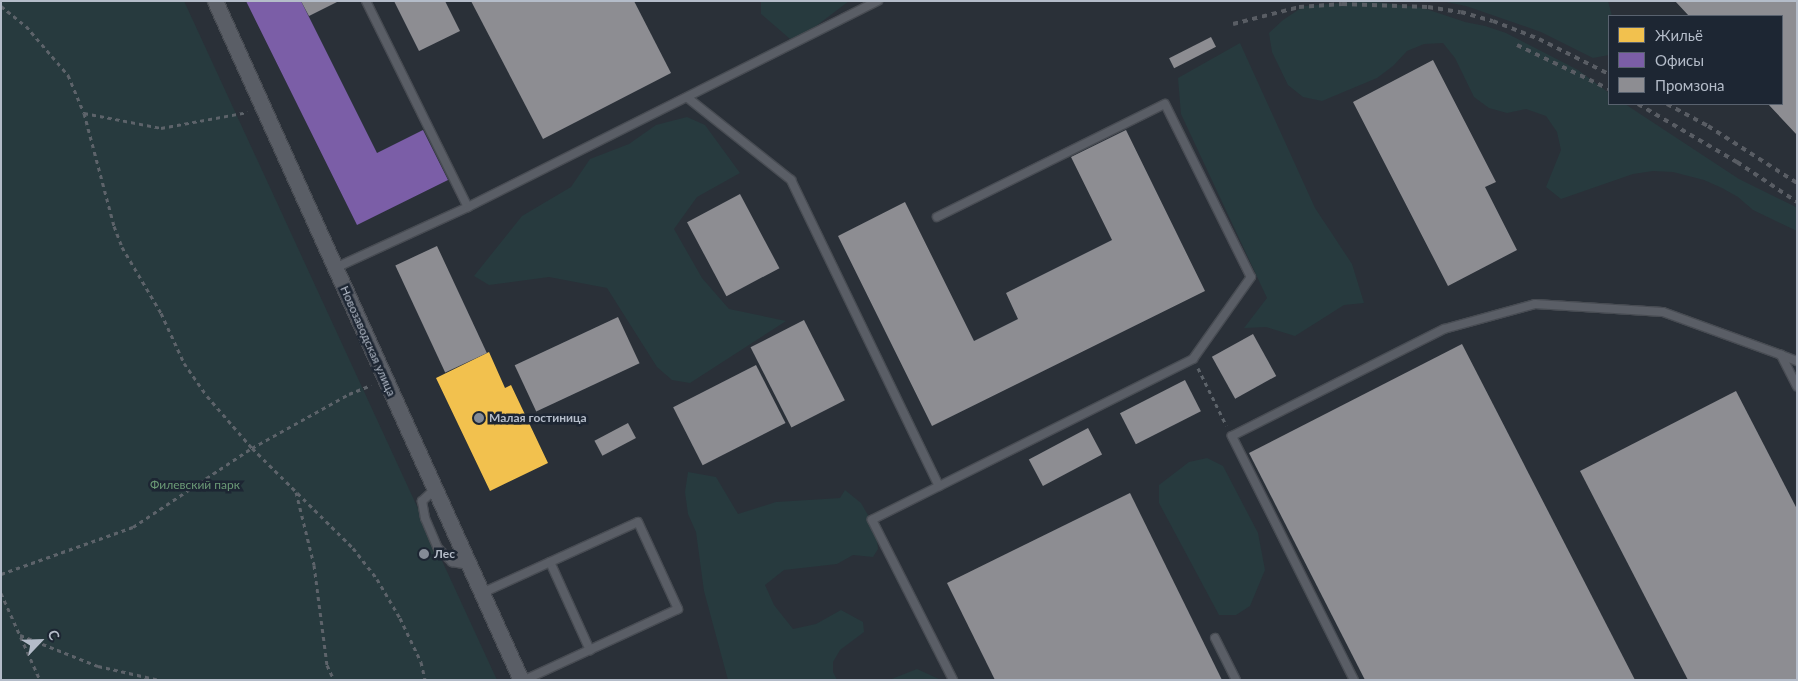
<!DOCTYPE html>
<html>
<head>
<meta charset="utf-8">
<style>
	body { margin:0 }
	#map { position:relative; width:1798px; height:681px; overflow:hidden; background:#2a3038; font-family:Lato,sans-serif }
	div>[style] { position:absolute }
	.green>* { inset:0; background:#273a3e }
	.homes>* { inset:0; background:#f2c14e }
	.offices>* { inset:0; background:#7b5ea7 }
	.industry>* { inset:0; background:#8d8d92; transform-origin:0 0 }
	.path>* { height:3px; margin-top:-1.5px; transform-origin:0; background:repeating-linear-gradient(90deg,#5d636a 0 4px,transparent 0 8px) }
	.roads { filter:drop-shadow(1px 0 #484c53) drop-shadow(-1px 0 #484c53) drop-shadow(0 1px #484c53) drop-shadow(0 -1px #484c53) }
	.lane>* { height:8px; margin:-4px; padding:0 4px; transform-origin:4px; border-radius:4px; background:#5a5e66 }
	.street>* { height:15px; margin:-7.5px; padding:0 7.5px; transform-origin:7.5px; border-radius:7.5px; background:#5a5e66 }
	.rail>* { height:4px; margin-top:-2px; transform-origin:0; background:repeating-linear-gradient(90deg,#595d64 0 5px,transparent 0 10px) }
	.dots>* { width:14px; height:14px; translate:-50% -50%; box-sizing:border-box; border:2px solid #1d2633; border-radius:50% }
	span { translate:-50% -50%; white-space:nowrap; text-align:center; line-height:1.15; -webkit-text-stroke:5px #1d2633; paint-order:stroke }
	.street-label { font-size:12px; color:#b4bcc9 }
	.poi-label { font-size:12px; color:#b4bcc9; font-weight:700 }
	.left { translate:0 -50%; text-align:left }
	.park-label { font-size:12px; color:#6b9a76 }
	.frame { position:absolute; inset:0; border:2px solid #b4bcc9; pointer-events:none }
	.legend { position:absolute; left:1608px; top:15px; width:175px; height:90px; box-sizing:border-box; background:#1d2633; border:1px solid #59626f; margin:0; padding:6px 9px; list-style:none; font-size:15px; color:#b4bcc9 }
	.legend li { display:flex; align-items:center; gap:10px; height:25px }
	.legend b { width:25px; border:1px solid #59626f }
	.north { position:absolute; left:15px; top:616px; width:50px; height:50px; -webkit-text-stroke:4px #1d2633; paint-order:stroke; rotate:66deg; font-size:14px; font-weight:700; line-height:20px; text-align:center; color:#b4bcc9 }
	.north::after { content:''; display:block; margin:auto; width:18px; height:22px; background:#b4bcc9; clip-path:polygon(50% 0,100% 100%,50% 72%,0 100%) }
</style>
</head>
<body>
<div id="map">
	<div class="green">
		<i style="clip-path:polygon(1px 1px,184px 1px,497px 680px,1px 680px)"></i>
		<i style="clip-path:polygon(761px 1px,849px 1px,807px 33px,790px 39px,761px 14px)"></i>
		<i style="clip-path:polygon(1369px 1px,1423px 8px,1465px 22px,1485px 26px,1506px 33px,1578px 70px,1609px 93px,1609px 104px,1625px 104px,1739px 179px,1794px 206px,1797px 208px,1797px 231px,1753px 210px,1738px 197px,1722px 188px,1704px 180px,1673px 172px,1653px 171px,1633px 174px,1561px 199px,1546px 187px,1561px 150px,1557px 132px,1546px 116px,1526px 109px,1507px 113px,1489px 108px,1474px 97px,1455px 58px,1443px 43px,1424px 44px,1407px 51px,1393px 66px,1377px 78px,1322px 101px,1303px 97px,1288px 85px,1272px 52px,1269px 33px,1283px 20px,1304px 6px)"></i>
		<i style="clip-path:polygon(1441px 1px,1608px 1px,1612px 16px,1609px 16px,1609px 55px,1593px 58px,1541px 32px,1466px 6px)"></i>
		<i style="clip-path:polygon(1240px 43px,1315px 208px,1352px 264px,1364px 303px,1344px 305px,1295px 336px,1266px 327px,1244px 328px,1267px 298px,1181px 114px,1178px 78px)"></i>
		<i style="clip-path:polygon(687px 117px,705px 125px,740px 173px,697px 197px,674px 229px,702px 278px,729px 309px,786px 321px,690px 383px,672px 380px,657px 367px,607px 288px,549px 277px,489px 285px,474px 276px,522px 216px,571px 187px,590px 159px,629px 144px,656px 125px)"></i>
		<i style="clip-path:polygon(1207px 458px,1223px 466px,1258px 533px,1265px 570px,1250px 606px,1236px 615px,1219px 615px,1159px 503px,1159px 485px,1189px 462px)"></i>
		<i style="clip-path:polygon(688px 472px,716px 477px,738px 514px,776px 502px,840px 498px,845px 490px,861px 503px,876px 529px,878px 549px,873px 557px,853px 555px,837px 564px,784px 570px,765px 585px,774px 605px,793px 629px,816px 624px,841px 610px,863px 622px,864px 632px,840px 650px,833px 662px,833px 672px,837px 680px,728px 680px,704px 591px,696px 532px,688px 514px,685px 492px)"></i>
		<i style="clip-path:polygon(917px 669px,941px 680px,889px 680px)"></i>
	</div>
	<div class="homes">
		<i style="clip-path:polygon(489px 352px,505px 388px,511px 385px,548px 463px,490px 491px,436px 378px)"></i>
	</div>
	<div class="offices">
		<i style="clip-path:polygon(246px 1px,301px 1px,377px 153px,423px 130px,448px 180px,357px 225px)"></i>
	</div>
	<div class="industry">
		<i style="clip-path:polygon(301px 1px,339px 1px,309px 16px)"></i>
		<i style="clip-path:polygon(394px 1px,445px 1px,460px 31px,419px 51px)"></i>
		<i style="clip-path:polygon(471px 1px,634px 1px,671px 73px,543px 139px)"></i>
		<i style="clip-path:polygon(1675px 1px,1797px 1px,1797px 135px,1768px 104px,1782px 104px,1782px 16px,1689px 16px)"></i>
		<i style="left:1211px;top:37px;width:11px;height:47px;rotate:63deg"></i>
		<i style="clip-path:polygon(1433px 60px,1496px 182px,1485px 187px,1517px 250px,1448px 286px,1353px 102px)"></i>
		<i style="clip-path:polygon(1126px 130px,1205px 291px,932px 426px,838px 236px,905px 202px,974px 341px,1018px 319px,1006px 293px,1112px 240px,1071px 157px)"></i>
		<i style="left:740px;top:194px;width:84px;height:60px;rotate:62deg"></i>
		<i style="left:437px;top:246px;width:118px;height:46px;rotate:65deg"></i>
		<i style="left:618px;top:317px;width:51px;height:114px;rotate:65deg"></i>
		<i style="left:804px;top:320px;width:90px;height:60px;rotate:63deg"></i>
		<i style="left:1253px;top:334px;width:48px;height:47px;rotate:61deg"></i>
		<i style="clip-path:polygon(1462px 344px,1635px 680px,1365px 680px,1249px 453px)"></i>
		<i style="left:756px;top:365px;width:65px;height:93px;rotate:63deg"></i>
		<i style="left:1185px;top:380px;width:35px;height:73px;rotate:63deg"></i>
		<i style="clip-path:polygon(1736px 391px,1797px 509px,1797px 680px,1688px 680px,1580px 471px)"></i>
		<i style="left:628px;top:423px;width:17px;height:38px;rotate:62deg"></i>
		<i style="left:1088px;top:428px;width:30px;height:67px;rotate:62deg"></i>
		<i style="clip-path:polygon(1130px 493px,1222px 680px,995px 680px,947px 583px)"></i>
	</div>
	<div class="path">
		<i style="left:1px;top:6px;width:32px;rotate:39deg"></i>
		<i style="left:26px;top:26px;width:65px;rotate:49.4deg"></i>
		<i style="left:68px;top:75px;width:41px;rotate:67.2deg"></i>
		<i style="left:84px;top:113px;width:117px;rotate:75.1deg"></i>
		<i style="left:114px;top:226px;width:22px;rotate:69deg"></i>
		<i style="left:122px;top:247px;width:77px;rotate:59.4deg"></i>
		<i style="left:161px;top:313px;width:55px;rotate:65.3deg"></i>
		<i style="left:184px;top:363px;width:40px;rotate:55.1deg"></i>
		<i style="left:207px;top:396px;width:69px;rotate:49.1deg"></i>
		<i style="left:252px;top:448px;width:142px;rotate:44.7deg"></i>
		<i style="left:353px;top:548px;width:39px;rotate:52deg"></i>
		<i style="left:377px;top:579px;width:45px;rotate:59.5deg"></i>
		<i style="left:400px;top:618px;width:49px;rotate:64.5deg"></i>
		<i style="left:421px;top:662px;width:18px;rotate:77deg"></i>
		<i style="left:84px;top:113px;width:78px;rotate:11deg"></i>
		<i style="left:161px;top:128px;width:88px;rotate:-10.4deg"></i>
		<i style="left:1198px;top:368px;width:64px;rotate:63.8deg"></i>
		<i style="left:296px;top:492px;width:75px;rotate:76.1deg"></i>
		<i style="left:314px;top:565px;width:101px;rotate:82.6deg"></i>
		<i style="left:327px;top:665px;width:17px;rotate:65deg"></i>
		<i style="left:1px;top:574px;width:140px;rotate:-19.6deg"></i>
		<i style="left:133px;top:527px;width:143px;rotate:-33.6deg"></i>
		<i style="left:252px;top:448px;width:111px;rotate:-29.1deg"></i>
		<i style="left:349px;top:394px;width:24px;rotate:-22deg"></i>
		<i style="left:1px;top:593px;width:95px;rotate:65.9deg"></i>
		<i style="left:20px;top:635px;width:84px;rotate:21.7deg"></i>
		<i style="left:98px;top:666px;width:63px;rotate:12.9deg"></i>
	</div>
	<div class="roads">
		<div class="lane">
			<i style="left:366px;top:1px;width:230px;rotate:63.7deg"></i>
			<i style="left:688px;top:98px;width:132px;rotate:38.5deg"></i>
			<i style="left:791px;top:180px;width:340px;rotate:64.2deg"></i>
			<i style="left:937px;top:217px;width:254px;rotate:-26.4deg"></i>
			<i style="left:1165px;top:104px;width:193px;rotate:63.6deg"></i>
			<i style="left:1251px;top:277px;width:100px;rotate:125.3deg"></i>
			<i style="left:1193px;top:359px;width:359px;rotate:153.4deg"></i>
			<i style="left:872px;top:520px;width:179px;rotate:63.1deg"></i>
			<i style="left:335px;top:268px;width:146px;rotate:-24.6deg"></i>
			<i style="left:468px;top:207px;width:459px;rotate:-26.7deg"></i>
			<i style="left:1781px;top:355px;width:17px;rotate:21deg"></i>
			<i style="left:435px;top:489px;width:18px;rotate:137deg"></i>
			<i style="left:422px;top:501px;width:17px;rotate:80deg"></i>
			<i style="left:425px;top:518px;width:33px;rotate:67deg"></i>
			<i style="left:438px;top:548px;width:20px;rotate:45deg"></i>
			<i style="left:452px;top:562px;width:17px;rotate:10deg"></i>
			<i style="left:550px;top:562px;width:97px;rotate:65.6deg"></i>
			<i style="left:482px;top:593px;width:171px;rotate:-24.5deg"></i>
			<i style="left:638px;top:522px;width:96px;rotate:65.3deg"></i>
			<i style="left:678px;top:609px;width:170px;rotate:155.2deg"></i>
			<i style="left:1215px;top:638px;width:47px;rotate:63.4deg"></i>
			<i style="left:1354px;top:680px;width:273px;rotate:-116.6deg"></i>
			<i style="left:1232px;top:436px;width:237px;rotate:-26.8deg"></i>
			<i style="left:1444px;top:329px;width:94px;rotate:-15.4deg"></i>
			<i style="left:1535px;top:304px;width:128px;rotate:3.6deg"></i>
			<i style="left:1663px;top:312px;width:126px;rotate:20deg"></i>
			<i style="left:1781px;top:355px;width:35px;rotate:63deg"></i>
		</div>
		<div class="street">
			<i style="left:215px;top:1px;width:745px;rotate:65.74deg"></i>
		</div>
	</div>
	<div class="rail">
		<i style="left:1233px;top:24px;width:68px;rotate:-14.4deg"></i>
		<i style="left:1299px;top:7px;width:43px;rotate:-4deg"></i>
		<i style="left:1342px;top:4px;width:86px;rotate:2deg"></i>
		<i style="left:1428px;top:7px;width:33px;rotate:9deg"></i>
		<i style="left:1461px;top:12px;width:33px;rotate:16deg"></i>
		<i style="left:1493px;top:21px;width:49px;rotate:21.4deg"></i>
		<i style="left:1539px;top:39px;width:78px;rotate:26.6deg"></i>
		<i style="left:1517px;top:45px;width:102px;rotate:25.6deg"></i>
		<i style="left:1638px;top:104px;width:115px;rotate:30.4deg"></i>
		<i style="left:1737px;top:162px;width:72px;rotate:33.7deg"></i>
		<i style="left:1667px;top:104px;width:47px;rotate:28.2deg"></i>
		<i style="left:1708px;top:126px;width:106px;rotate:32.6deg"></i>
	</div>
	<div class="dots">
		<i style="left:479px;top:418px;background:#848b96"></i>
		<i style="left:424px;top:554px;background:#848b96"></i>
	</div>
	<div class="street-label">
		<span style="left:368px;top:341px;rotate:66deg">Новозаводская улица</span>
	</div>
	<div class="poi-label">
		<span class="left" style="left:489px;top:418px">Малая гостиница</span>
		<span class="left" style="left:434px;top:554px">Лес</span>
	</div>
	<div class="park-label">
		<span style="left:195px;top:485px">Филевский парк</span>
	</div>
	<div class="frame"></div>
	<ul class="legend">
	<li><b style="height:14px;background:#f2c14e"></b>Жильё</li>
	<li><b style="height:14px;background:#7b5ea7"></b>Офисы</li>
	<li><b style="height:14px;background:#8d8d92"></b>Промзона</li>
	</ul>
	<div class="north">С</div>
</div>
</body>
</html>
